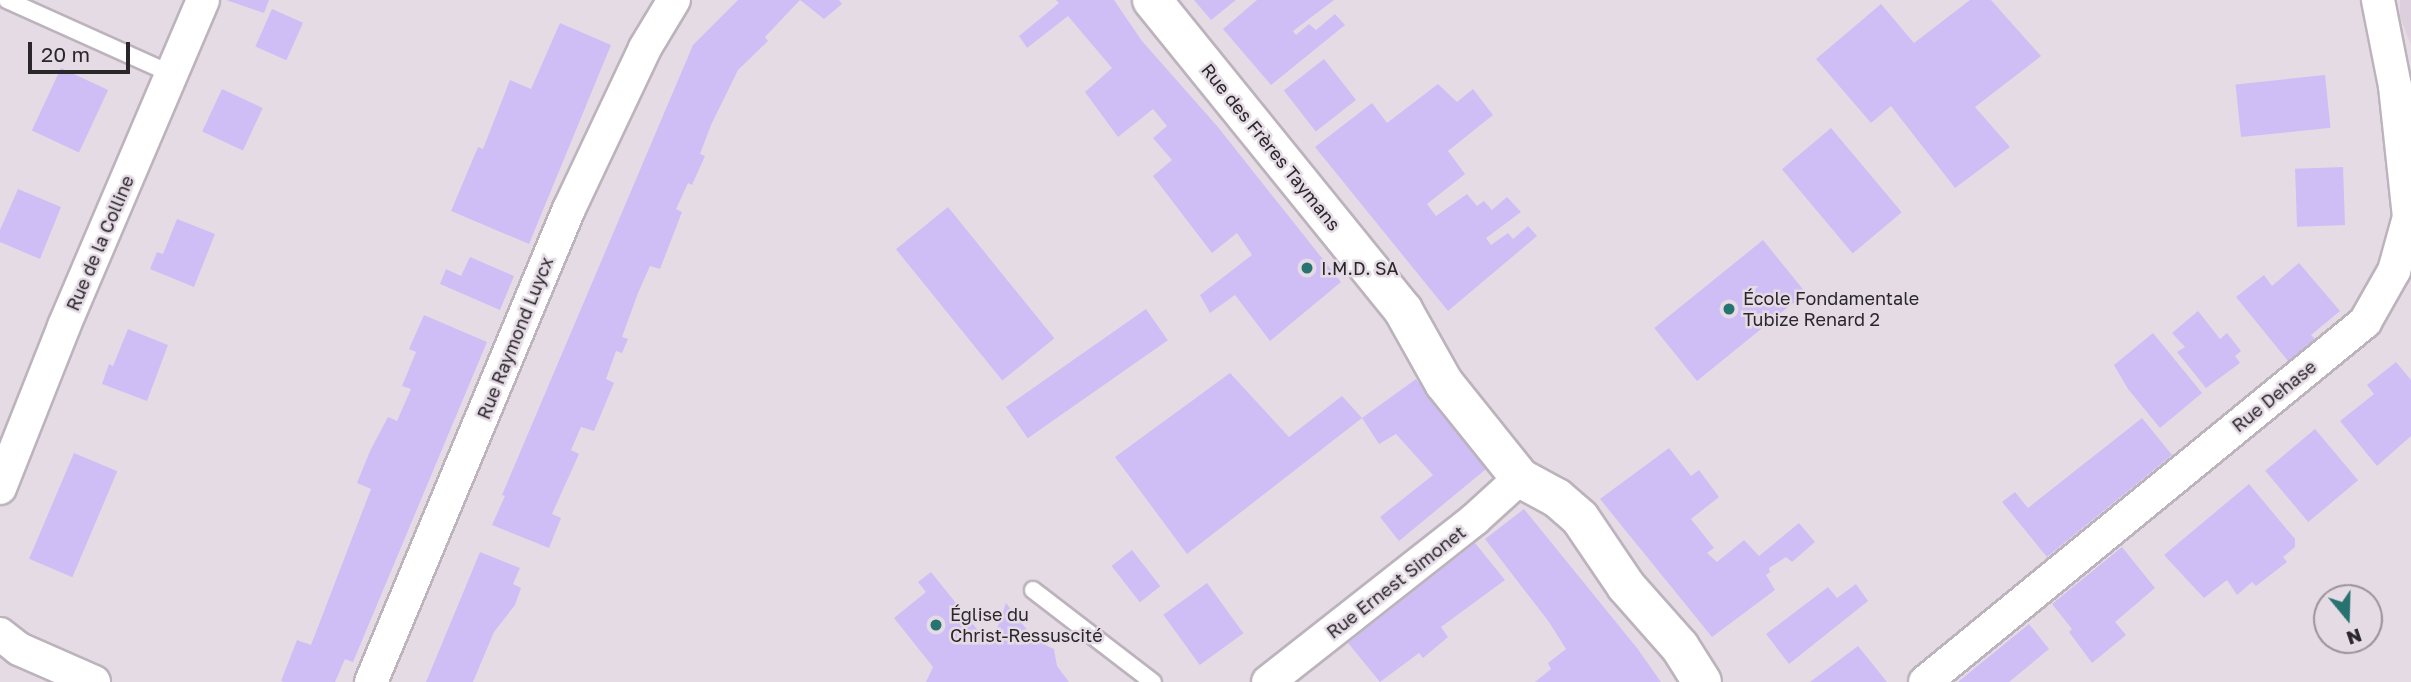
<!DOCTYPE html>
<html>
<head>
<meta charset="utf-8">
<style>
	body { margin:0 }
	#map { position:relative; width:2411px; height:682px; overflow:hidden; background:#e4dbe5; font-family:"Golos Text",sans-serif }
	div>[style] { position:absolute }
	.built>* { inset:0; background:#decfde }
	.building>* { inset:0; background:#cfbef6; transform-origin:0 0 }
	.roads { filter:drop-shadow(2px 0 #bcb3bc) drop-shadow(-2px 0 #bcb3bc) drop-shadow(0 2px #bcb3bc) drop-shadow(0 -2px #bcb3bc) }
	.lane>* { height:16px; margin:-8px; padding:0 8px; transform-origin:8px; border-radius:8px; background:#fff }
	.street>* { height:32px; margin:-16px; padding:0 16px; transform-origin:16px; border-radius:16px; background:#fff }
	.secondary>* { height:38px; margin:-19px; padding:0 19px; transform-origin:19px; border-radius:19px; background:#fff }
	.dots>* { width:19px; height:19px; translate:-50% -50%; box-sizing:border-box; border:4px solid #e4dbe5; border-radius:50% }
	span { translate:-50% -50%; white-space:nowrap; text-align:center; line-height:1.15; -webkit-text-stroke:5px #e4dbe5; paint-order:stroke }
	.street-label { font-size:18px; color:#2a262a }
	.poi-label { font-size:18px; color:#2a262a }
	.left { translate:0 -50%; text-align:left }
	.north { position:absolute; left:2313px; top:584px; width:70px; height:70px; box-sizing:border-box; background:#e4dbe5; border:2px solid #9a939a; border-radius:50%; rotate:161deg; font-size:19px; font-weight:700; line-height:28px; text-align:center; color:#2a262a }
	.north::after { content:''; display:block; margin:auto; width:24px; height:32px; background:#28726f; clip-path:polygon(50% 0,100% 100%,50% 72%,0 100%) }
	.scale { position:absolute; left:28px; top:42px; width:102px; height:32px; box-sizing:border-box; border:4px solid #2a262a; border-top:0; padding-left:9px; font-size:21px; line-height:24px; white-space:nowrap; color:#2a262a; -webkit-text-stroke:5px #e4dbe5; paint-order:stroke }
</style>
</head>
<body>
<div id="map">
	<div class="built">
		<i style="clip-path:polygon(2400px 0,2411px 0,2411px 45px,2400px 17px)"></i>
	</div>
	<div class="building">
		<i style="clip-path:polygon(226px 0,269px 0,264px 13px)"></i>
		<i style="clip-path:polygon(738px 0,839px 0,842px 4px,824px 19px,800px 0,765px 37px,768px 41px,738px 70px,711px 125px,700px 154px,705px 156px,692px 185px,688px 183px,676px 209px,682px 212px,660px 269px,650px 266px,638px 293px,622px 337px,628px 339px,622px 353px,616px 351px,606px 379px,614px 383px,594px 431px,581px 427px,571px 450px,579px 454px,552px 514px,561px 518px,549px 548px,492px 525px,505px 496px,502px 495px,693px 45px)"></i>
		<i style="clip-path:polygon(1056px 0,1114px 0,1142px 41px,1217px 126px,1341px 282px,1270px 341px,1235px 295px,1210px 313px,1200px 295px,1252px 255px,1237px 233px,1212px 253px,1153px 176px,1172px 160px,1153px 138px,1167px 126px,1153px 109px,1118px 137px,1085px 92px,1112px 68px,1068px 16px,1027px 48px,1019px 36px,1059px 3px)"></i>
		<i style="clip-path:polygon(1194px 0,1236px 0,1211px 20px)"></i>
		<i style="clip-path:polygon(1257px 0,1334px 0,1293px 31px,1296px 35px,1309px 24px,1316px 30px,1335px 14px,1345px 25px,1271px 85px,1223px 29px)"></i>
		<i style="clip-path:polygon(1970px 0,1991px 0,2041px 56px,1975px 107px,2010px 147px,1955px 188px,1891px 106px,1871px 123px,1816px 59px,1881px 4px,1914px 43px)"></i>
		<i style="left:272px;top:9px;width:34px;height:41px;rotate:24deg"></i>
		<i style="clip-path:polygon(560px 23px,611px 45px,529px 244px,451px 211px,478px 147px,483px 149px,510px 80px,531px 89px)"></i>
		<i style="left:1324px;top:59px;width:52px;height:51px;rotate:52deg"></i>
		<i style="left:61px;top:68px;width:52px;height:69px;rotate:25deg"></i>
		<i style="left:2325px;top:75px;width:53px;height:90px;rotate:84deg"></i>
		<i style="clip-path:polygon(1438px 84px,1457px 102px,1473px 89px,1493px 115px,1448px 151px,1465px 174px,1427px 204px,1436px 216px,1467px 194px,1477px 206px,1484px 201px,1492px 210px,1507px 197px,1521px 212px,1486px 238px,1491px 245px,1508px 233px,1513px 239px,1528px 226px,1537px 236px,1448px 311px,1315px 147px,1372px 103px,1387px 123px)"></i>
		<i style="left:222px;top:89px;width:45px;height:47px;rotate:25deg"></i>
		<i style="left:1831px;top:128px;width:110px;height:64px;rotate:50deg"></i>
		<i style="left:2343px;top:167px;width:58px;height:48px;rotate:88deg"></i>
		<i style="clip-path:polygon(18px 189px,61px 207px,40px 259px,0 242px,0 230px)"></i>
		<i style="left:948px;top:207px;width:169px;height:67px;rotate:51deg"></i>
		<i style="clip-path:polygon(177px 219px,215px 234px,194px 287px,150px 269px,157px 252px,163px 254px)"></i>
		<i style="left:1763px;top:240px;width:68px;height:140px;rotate:51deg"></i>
		<i style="clip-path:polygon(470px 257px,514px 276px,500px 310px,440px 284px,446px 269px,461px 276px)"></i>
		<i style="clip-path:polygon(2299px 263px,2340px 311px,2311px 335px,2315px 339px,2288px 361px,2236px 297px,2264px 275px,2272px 286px)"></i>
		<i style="left:1146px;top:309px;width:38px;height:171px;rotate:55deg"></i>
		<i style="clip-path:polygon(2198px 311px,2220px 339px,2227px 333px,2241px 351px,2235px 356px,2240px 363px,2206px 388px,2177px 352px,2185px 347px,2172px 333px)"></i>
		<i style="clip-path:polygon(424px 315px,487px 342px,353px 662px,345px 659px,335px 682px,284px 682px,281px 681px,297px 640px,311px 645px,371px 489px,357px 483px,370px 451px,388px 417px,397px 421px,411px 389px,402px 386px,416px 352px,409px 349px)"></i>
		<i style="clip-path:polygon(128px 329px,168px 345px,147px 401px,102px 384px,109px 364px,113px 366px)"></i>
		<i style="clip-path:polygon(2153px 333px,2202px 393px,2160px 428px,2128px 389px,2114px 365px)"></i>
		<i style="clip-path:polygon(2396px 362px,2411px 380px,2411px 436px,2377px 466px,2340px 421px,2374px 394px,2367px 385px)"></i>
		<i style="clip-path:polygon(1230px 373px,1289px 437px,1342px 396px,1362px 418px,1416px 379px,1486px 469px,1399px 541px,1380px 517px,1433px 475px,1396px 434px,1379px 444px,1362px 418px,1187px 554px,1115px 457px)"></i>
		<i style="clip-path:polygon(2142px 418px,2172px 455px,2047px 557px,2002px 502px,2015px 492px,2028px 508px)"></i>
		<i style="left:2315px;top:429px;width:67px;height:65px;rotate:50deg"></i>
		<i style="clip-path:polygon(1669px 448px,1691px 476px,1699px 470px,1719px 497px,1691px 519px,1714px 548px,1707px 553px,1717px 562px,1744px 540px,1759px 556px,1799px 523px,1815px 542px,1792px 562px,1786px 557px,1769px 568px,1770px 572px,1766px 575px,1775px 590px,1712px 637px,1600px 499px)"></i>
		<i style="left:74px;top:453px;width:47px;height:115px;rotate:23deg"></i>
		<i style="clip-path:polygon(2249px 484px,2295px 539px,2295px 547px,2283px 557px,2287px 562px,2256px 586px,2252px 582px,2237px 595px,2227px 580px,2204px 598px,2164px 555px)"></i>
		<i style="clip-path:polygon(1524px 509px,1637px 648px,1661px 682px,1535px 682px,1551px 669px,1548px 663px,1566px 649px,1549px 622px,1485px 539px)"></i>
		<i style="clip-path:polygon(1475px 543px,1505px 580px,1441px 627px,1448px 637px,1423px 658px,1419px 653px,1380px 682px,1348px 643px)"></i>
		<i style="clip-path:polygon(2122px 547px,2155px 588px,2115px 622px,2126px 635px,2092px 663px,2069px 632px,2072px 629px,2052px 604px)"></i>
		<i style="left:1132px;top:550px;width:46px;height:26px;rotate:52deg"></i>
		<i style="clip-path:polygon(480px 552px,520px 568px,513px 584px,521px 588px,515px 605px,494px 632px,473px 682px,426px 682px)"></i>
		<i style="clip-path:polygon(931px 572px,980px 633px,996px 632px,1006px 603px,1035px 640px,1054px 649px,1057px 666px,1069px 682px,926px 682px,933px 667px,894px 618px,926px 592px,918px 582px)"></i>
		<i style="left:1207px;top:583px;width:62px;height:54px;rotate:54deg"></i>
		<i style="clip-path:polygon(1856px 584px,1868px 601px,1789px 664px,1766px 634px,1828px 587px,1837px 598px)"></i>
		<i style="clip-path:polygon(2029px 624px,2049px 649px,2009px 682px,1958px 682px)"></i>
		<i style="clip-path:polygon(1858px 646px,1887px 682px,1810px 682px)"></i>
	</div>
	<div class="roads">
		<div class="lane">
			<i style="left:7px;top:0;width:181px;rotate:24.2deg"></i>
			<i style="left:1033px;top:590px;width:151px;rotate:37.5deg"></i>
		</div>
		<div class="street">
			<i style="left:0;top:488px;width:174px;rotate:-68.4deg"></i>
			<i style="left:64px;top:326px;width:354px;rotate:-66.9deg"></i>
			<i style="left:0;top:634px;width:24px;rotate:38deg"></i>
			<i style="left:19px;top:649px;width:82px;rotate:23.7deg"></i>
			<i style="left:371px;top:682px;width:513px;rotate:-67.29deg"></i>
			<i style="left:569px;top:209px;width:178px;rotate:-64.7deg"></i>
			<i style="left:645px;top:48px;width:56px;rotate:-58.9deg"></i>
			<i style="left:1268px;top:682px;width:263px;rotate:-38.2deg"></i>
			<i style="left:1475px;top:519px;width:61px;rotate:-42.3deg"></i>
			<i style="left:1925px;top:682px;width:569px;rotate:-39.29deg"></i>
			<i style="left:2365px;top:322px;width:59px;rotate:-60.4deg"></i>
			<i style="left:2394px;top:271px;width:56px;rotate:-74.5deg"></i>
			<i style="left:2409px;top:217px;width:132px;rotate:-96.1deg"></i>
			<i style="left:2395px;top:86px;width:88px;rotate:-101.2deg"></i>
		</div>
		<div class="secondary">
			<i style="left:1152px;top:0;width:399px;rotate:51deg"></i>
			<i style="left:1403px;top:310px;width:84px;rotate:60.7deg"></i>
			<i style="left:1444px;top:383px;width:122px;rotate:51.3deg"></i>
			<i style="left:1520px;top:478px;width:42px;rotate:28.4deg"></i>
			<i style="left:1557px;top:498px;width:30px;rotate:41deg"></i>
			<i style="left:1580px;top:518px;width:82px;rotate:55.9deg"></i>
			<i style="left:1626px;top:586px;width:81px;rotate:48.5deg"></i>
			<i style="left:1680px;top:647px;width:41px;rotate:57.8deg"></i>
		</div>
	</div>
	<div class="dots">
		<i style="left:1307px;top:268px;background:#28726f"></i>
		<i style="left:1729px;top:309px;background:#28726f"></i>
		<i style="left:936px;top:625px;background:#28726f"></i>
	</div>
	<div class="street-label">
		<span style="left:1271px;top:147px;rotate:51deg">Rue des Frères Taymans</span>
		<span style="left:100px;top:243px;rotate:-67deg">Rue de la Colline</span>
		<span style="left:515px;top:338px;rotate:-68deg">Rue Raymond Luycx</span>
		<span style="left:2274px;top:396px;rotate:-39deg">Rue Dehase</span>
		<span style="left:1396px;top:582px;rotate:-38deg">Rue Ernest Simonet</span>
	</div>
	<div class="poi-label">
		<span class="left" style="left:1321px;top:268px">I.M.D. SA</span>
		<span class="left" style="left:1743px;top:309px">École Fondamentale<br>Tubize Renard 2</span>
		<span class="left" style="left:950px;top:625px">Église du<br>Christ-Ressuscité</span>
	</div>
	<div class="north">N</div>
	<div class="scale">20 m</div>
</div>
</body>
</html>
